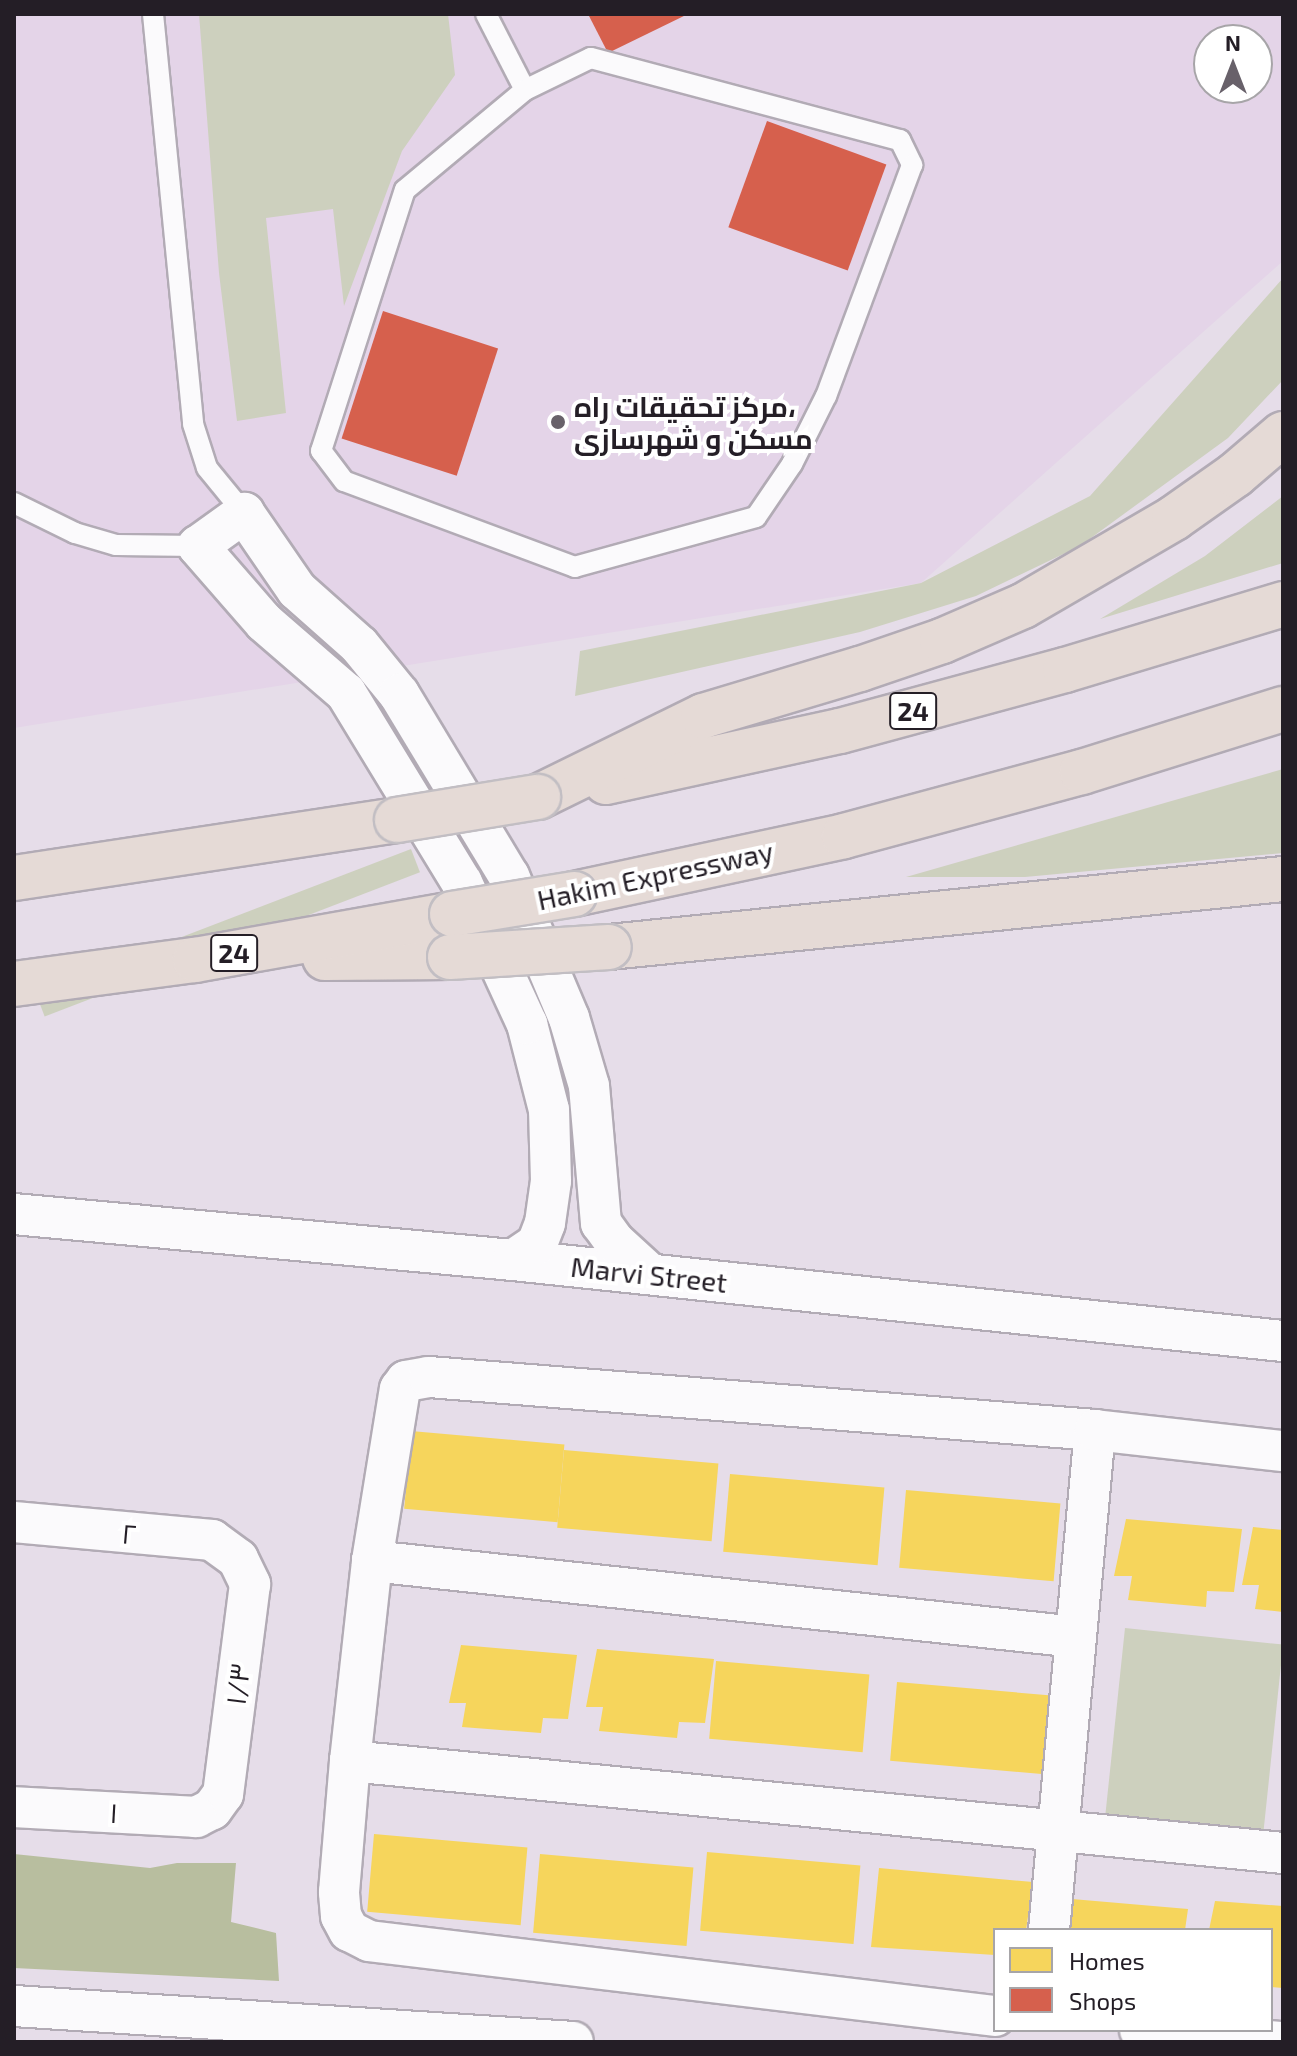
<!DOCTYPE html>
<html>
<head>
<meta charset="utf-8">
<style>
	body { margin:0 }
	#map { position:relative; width:1297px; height:2056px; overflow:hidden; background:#e6dde9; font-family:"Exo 2",Cairo,sans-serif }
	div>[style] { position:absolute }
	.built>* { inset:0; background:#e4d4e8 }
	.green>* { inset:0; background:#cdd0be; transform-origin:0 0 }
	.forest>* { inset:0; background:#b8be9f }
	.homes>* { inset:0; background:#f6d55c; transform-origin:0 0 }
	.shops>* { inset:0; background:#d6604d; transform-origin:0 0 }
	.roads { filter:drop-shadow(2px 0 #b2abb5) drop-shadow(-2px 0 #b2abb5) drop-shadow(0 2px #b2abb5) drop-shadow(0 -2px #b2abb5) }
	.lane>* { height:20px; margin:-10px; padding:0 10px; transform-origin:10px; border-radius:10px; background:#fbfafc }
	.street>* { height:40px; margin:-20px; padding:0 20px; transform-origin:20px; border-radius:20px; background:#fbfafc }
	.highway>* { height:44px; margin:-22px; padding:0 22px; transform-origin:22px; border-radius:22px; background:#e5dad6 }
	.bridges { filter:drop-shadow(2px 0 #c2bec3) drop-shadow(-2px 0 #c2bec3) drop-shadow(0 2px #c2bec3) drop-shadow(0 -2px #c2bec3) }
	.highway-bridge>* { height:44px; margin:-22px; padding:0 22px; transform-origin:22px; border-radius:22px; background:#e5dad6 }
	.dots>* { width:22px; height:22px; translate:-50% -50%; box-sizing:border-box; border:4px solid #fff; border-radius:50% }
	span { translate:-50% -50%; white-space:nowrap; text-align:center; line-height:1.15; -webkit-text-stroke:8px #fff; paint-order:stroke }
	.shield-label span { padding:2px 6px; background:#fff; border:2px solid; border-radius:6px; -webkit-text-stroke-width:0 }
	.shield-label { font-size:26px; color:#241e26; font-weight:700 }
	.poi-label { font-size:28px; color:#241e26; font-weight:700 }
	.left { translate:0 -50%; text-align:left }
	.street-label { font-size:28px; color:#241e26 }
	.frame { position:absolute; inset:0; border:16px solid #241e26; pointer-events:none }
	.legend { position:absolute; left:993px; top:1928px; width:280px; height:104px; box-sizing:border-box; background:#fff; border:2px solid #a7a5a8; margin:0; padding:10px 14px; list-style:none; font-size:24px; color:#241e26 }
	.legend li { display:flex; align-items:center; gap:16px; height:40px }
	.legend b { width:40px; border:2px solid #a7a5a8 }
	.north { position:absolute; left:1193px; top:24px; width:80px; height:80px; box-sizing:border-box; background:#fff; border:2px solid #a7a5a8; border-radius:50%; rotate:0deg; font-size:22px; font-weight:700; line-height:32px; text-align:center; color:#241e26 }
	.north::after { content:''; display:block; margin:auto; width:28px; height:36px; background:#68616a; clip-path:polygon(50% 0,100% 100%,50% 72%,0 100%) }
</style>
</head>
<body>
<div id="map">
	<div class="built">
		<i style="clip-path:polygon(evenodd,14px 14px,1283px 14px,1283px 261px,921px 583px,14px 728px,14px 14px,1209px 40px,1257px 40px,1257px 88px,1209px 88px,1209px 40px)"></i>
	</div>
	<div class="green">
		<i style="clip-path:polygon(199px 14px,448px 14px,455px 75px,402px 151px,344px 306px,333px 209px,266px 218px,286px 413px,237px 421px,219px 273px)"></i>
		<i style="clip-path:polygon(1283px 278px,1283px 380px,1228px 438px,1080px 546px,976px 596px,860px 632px,575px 696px,580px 651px,921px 583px,1090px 496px)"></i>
		<i style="clip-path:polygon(1283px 496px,1283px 563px,1100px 619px,1205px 556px)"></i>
		<i style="clip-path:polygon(1283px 769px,1283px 853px,1025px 877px,906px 877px)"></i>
		<i style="left:411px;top:849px;width:25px;height:402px;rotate:69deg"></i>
		<i style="left:1125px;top:1628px;width:159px;height:192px;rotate:6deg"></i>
	</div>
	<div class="forest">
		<i style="clip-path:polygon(14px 1854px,150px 1868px,177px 1863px,236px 1863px,231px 1922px,276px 1933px,279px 1981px,14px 1968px)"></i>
	</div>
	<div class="homes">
		<i style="left:411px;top:1431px;width:154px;height:78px;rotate:5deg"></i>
		<i style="left:564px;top:1450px;width:155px;height:78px;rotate:5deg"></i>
		<i style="left:730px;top:1474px;width:155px;height:78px;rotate:5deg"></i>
		<i style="left:906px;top:1490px;width:155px;height:78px;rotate:5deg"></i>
		<i style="clip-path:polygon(1126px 1519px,1242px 1529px,1234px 1592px,1207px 1591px,1206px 1607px,1128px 1600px,1132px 1576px,1114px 1576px)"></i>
		<i style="clip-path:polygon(1253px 1527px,1283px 1530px,1283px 1612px,1255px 1609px,1259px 1585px,1242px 1585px)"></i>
		<i style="clip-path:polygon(461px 1645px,577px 1655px,568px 1719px,543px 1718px,541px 1733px,462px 1727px,466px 1703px,449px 1703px)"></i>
		<i style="clip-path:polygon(597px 1649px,714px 1659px,705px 1723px,679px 1722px,677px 1738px,599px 1731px,603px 1707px,586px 1707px)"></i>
		<i style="left:716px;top:1661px;width:154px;height:78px;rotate:5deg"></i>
		<i style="left:897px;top:1682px;width:155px;height:79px;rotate:5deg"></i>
		<i style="left:374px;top:1834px;width:154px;height:78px;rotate:5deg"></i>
		<i style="left:707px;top:1852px;width:154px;height:79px;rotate:5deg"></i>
		<i style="left:540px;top:1854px;width:154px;height:79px;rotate:5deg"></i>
		<i style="clip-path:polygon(879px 1868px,1033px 1882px,1026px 1930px,995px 1930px,995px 1955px,871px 1947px)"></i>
		<i style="clip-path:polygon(1072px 1899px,1188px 1909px,1185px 1930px,1066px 1930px)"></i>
		<i style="clip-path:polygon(1215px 1901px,1283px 1906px,1283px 1988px,1271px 1987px,1271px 1930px,1209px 1930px)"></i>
	</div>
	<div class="shops">
		<i style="clip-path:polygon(588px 14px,688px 14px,608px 53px)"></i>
		<i style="left:767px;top:121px;width:127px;height:113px;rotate:20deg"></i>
		<i style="left:383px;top:311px;width:121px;height:134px;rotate:18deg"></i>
	</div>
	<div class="roads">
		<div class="lane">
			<i style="left:153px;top:14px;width:412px;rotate:84.4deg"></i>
			<i style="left:193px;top:424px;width:46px;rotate:72.3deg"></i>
			<i style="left:207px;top:468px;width:58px;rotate:50.6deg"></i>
			<i style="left:486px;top:14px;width:85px;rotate:62.8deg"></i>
			<i style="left:591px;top:58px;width:320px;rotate:14.9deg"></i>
			<i style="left:900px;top:140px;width:28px;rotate:64deg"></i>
			<i style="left:912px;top:165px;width:246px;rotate:110.4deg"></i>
			<i style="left:826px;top:396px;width:76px;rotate:116.6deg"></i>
			<i style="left:792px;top:464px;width:64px;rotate:124.2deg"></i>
			<i style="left:756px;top:517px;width:188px;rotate:164.6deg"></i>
			<i style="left:575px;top:567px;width:246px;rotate:-159.6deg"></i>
			<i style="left:344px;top:481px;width:38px;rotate:-127deg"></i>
			<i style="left:321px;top:451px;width:274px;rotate:-72.2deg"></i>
			<i style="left:405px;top:190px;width:156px;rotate:-39.8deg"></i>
			<i style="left:525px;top:90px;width:73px;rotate:-25.9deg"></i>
			<i style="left:14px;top:503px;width:68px;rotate:26.2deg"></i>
			<i style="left:75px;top:533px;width:43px;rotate:16.3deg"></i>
			<i style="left:116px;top:545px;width:82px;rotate:0.7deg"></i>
		</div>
		<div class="street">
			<i style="left:14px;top:1214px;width:501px;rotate:5.27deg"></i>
			<i style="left:513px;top:1260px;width:774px;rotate:6.01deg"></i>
			<i style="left:513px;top:1260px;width:29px;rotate:-34deg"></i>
			<i style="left:537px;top:1244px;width:22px;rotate:-69deg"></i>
			<i style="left:545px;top:1223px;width:42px;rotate:-81.9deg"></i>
			<i style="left:551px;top:1181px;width:71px;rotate:-91.6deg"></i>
			<i style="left:549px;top:1110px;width:89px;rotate:-104.3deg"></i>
			<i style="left:527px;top:1024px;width:155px;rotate:-114.7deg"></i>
			<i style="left:462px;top:883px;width:223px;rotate:-121.4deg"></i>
			<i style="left:346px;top:693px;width:108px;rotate:-139.1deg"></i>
			<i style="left:264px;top:622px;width:101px;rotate:-131deg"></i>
			<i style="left:198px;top:546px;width:57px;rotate:-35.7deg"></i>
			<i style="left:244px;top:513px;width:93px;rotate:55.5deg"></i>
			<i style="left:297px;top:590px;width:83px;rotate:41.6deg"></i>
			<i style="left:359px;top:645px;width:63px;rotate:50.8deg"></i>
			<i style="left:399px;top:694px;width:213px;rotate:58.9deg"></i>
			<i style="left:509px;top:876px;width:154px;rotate:67.1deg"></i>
			<i style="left:569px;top:1018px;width:71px;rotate:73.6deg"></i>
			<i style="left:589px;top:1086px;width:138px;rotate:85deg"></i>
			<i style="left:601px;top:1223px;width:24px;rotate:54deg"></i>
			<i style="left:615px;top:1242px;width:47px;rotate:42.4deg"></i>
			<i style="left:14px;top:1522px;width:199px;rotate:5.2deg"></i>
			<i style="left:212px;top:1540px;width:32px;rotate:36deg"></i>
			<i style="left:238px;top:1559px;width:28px;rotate:64deg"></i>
			<i style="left:250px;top:1584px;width:212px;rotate:97.3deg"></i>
			<i style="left:223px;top:1794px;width:19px;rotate:126deg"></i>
			<i style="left:212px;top:1809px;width:18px;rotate:153deg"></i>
			<i style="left:196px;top:1817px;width:182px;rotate:-176.9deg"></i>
			<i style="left:372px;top:1561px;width:708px;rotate:6.16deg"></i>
			<i style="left:350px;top:1761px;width:938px;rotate:5.63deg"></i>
			<i style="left:1049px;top:1930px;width:502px;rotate:-84.74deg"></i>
			<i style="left:14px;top:2006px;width:560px;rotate:3.68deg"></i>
			<i style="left:995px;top:2016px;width:630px;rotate:-173.17deg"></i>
			<i style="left:369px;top:1941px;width:22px;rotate:-153deg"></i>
			<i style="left:349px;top:1931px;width:17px;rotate:-118deg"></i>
			<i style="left:341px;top:1916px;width:24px;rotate:-95deg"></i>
			<i style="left:339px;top:1892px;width:131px;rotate:-85.2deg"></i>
			<i style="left:350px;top:1761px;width:201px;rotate:-83.7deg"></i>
			<i style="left:372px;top:1561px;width:174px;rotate:-80.8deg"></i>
			<i style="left:400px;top:1389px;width:10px;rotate:-53deg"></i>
			<i style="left:406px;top:1381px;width:23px;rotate:-10deg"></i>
			<i style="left:429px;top:1377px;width:668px;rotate:4.55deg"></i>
			<i style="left:1095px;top:1430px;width:189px;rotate:6.4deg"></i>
			<i style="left:1140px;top:2030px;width:141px;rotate:4.9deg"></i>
		</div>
		<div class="highway">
			<i style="left:606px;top:782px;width:239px;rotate:-12.3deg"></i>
			<i style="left:840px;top:731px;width:233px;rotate:-15.2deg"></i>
			<i style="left:1065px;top:670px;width:228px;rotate:-16.8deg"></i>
			<i style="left:538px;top:797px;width:184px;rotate:-26.1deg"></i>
			<i style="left:703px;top:716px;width:164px;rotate:-16.7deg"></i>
			<i style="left:860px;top:669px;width:87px;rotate:-18.9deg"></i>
			<i style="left:942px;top:641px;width:88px;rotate:-23.4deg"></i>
			<i style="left:1023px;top:606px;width:175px;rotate:-30.2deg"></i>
			<i style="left:1174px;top:518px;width:75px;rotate:-35.2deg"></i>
			<i style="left:1235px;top:475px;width:63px;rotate:-40.5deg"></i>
			<i style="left:14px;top:878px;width:387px;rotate:-8.6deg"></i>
			<i style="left:574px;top:894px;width:276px;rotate:-12.1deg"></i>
			<i style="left:844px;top:836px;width:246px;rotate:-15.1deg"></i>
			<i style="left:1082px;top:772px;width:211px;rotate:-17.4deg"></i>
			<i style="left:609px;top:947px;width:677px;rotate:-5.76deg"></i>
			<i style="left:325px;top:958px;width:125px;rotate:-0.5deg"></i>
			<i style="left:14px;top:984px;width:183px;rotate:-7.6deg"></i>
			<i style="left:195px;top:960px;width:261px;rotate:-10.1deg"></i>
		</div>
	</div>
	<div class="bridges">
		<div class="highway-bridge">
			<i style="left:397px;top:820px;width:143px;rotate:-9.3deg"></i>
			<i style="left:452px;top:914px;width:124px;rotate:-9.3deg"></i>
			<i style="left:450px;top:957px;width:159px;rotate:-3.6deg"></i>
		</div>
	</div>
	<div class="dots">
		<i style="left:558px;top:422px;background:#68616a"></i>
	</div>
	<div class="shield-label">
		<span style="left:913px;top:711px">24</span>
		<span style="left:234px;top:953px">24</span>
	</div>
	<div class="poi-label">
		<span class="left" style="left:574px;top:422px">مرکز تحقیقات راه،<br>مسکن و شهرسازی</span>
	</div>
	<div class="street-label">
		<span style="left:655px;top:875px;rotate:-12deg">Hakim Expressway</span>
		<span style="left:649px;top:1274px;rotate:6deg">Marvi Street</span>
		<span style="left:129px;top:1533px;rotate:5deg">۲</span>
		<span style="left:237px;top:1684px;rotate:-83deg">۱/۳</span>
		<span style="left:114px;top:1812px;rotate:3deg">۱</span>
	</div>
	<div class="frame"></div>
	<ul class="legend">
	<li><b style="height:22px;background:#f6d55c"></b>Homes</li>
	<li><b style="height:22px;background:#d6604d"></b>Shops</li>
	</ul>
	<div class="north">N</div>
</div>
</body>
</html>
